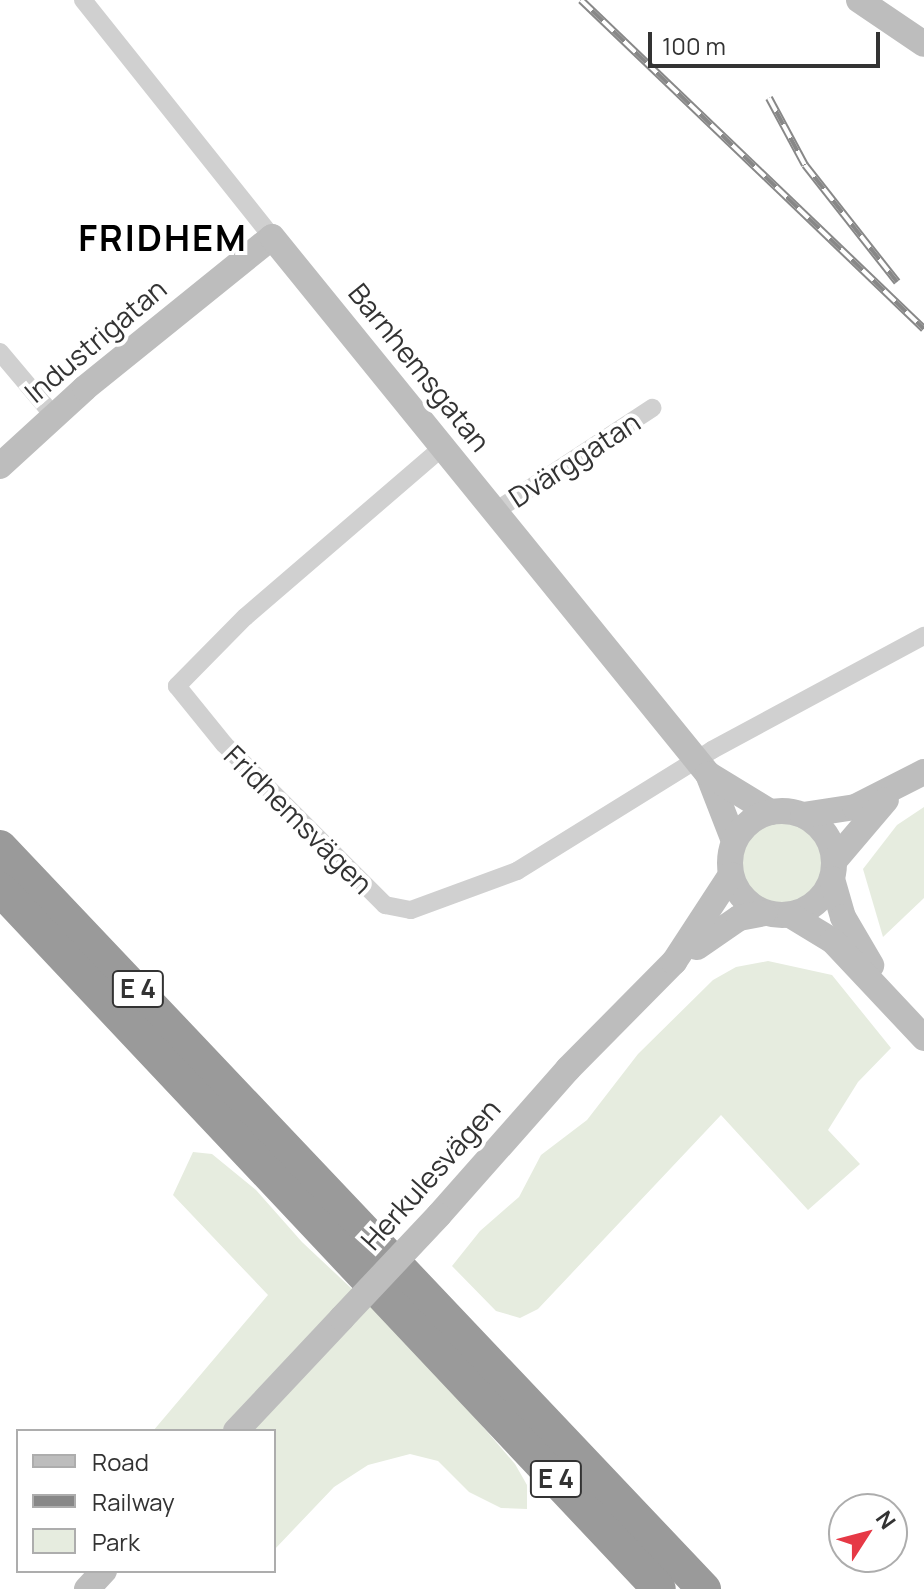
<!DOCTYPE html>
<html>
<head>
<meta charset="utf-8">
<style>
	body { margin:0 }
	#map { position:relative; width:924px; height:1589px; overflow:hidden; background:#fff; font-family:Manrope,sans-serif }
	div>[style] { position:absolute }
	.green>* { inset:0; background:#e6ecdf }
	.round { border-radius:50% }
	.street>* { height:18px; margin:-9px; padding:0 9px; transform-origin:9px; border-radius:9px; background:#d0d0d0 }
	.secondary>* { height:26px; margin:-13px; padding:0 13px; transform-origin:13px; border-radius:13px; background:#bdbdbd }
	.secondary>.ring { margin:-13px; padding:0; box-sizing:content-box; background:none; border:26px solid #bdbdbd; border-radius:50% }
	.highway>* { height:34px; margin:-17px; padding:0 17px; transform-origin:17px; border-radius:17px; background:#9a9a9a }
	.rail>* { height:8px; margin-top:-4px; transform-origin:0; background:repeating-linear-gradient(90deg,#fff 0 15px,#888 0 30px); box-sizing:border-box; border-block:2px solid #888 }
	.secondary-bridge>* { height:26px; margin:-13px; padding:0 13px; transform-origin:13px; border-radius:13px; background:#bdbdbd }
	span { translate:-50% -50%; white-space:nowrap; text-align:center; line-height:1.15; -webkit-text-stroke:8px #fff; paint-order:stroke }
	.shield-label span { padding:2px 6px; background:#fff; border:2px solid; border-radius:6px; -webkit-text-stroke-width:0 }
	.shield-label { font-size:26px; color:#333; font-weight:700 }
	.street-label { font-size:28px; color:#333 }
	.district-label { font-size:36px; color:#000; font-weight:700; letter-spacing:2px }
	.legend { position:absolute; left:16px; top:1429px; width:260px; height:144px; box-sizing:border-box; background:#fff; border:2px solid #adadad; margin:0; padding:10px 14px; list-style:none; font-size:24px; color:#333 }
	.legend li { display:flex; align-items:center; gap:16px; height:40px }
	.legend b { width:40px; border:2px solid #adadad }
	.north { position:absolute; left:828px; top:1493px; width:80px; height:80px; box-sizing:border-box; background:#fff; border:2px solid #adadad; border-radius:50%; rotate:54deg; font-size:22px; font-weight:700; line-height:32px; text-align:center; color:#333 }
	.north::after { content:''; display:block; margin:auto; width:28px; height:36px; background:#e63946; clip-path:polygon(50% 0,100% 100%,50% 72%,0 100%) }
	.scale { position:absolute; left:648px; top:32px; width:232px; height:36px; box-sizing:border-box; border:4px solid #333; border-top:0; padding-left:10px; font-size:24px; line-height:28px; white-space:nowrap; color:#333; -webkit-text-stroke:6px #fff; paint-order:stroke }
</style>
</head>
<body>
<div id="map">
	<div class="green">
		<i style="clip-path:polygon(924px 807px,924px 898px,883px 937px,863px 869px,897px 825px)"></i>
		<i class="round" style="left:738px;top:818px;width:88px;height:88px"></i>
		<i style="clip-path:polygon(768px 961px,832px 975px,891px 1048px,858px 1082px,828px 1130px,860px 1164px,808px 1210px,721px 1115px,538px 1309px,520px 1318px,496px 1311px,452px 1266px,480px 1231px,519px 1197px,541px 1155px,587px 1120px,638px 1054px,713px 980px,736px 967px)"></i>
		<i style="clip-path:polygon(193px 1152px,212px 1154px,256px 1190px,302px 1242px,417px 1350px,515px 1464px,527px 1485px,527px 1509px,501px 1508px,469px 1492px,438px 1461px,410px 1454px,368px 1465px,334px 1487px,274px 1550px,274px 1431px,153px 1431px,268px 1295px,173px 1195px)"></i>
	</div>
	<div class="street">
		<i style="left:83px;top:0;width:303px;rotate:51.4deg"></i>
		<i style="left:0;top:352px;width:82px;rotate:49.9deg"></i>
		<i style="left:444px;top:446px;width:262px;rotate:139.3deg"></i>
		<i style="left:245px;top:617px;width:97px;rotate:134.6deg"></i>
		<i style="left:177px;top:686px;width:75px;rotate:51deg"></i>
		<i style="left:224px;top:744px;width:228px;rotate:45deg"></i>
		<i style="left:385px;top:905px;width:26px;rotate:11deg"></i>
		<i style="left:411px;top:910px;width:113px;rotate:-20.2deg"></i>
		<i style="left:517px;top:871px;width:229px;rotate:-31.8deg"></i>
		<i style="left:712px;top:750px;width:241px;rotate:-28.3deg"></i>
		<i style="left:497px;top:510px;width:186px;rotate:-33.3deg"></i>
	</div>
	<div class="secondary">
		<i style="left:859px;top:0;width:78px;rotate:34.1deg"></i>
		<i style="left:0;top:466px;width:115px;rotate:-42.5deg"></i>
		<i style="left:85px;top:388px;width:240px;rotate:-38.9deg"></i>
		<i style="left:272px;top:237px;width:692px;rotate:50.93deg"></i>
		<i style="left:708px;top:774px;width:72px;rotate:68.8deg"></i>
		<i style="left:708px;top:774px;width:73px;rotate:31.5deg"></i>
		<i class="ring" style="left:730px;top:811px;width:78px;height:78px"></i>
		<i style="left:803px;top:815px;width:53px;rotate:-8.7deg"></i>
		<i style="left:855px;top:807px;width:77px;rotate:-26.9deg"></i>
		<i style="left:834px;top:861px;width:80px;rotate:-49.6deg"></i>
		<i style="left:832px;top:879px;width:40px;rotate:74deg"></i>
		<i style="left:843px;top:917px;width:56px;rotate:59.7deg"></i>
		<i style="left:790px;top:915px;width:50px;rotate:31.2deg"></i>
		<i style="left:833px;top:941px;width:133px;rotate:46.8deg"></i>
		<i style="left:697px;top:947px;width:51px;rotate:-34.6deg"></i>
		<i style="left:739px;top:918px;width:25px;rotate:-11deg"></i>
		<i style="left:439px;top:1215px;width:195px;rotate:-48.5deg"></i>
		<i style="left:568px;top:1069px;width:151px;rotate:-45.3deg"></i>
		<i style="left:674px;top:962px;width:104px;rotate:-56.8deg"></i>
		<i style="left:236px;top:1431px;width:155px;rotate:-46.8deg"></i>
		<i style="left:87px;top:1589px;width:25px;rotate:-47deg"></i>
	</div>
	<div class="highway">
		<i style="left:0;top:847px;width:1023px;rotate:46.51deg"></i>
		<i style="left:0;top:889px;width:961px;rotate:46.73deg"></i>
	</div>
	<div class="rail">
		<i style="left:581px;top:0;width:475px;rotate:43.8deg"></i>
		<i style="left:769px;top:98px;width:76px;rotate:61.8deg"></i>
		<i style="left:805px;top:165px;width:149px;rotate:51.8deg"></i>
	</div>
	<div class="secondary-bridge">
		<i style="left:342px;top:1318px;width:141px;rotate:-46.7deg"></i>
	</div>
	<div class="shield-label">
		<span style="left:138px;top:989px">E 4</span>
		<span style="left:556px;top:1479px">E 4</span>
	</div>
	<div class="street-label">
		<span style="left:95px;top:340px;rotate:-40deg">Industrigatan</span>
		<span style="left:420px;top:367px;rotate:51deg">Barnhemsgatan</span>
		<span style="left:574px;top:459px;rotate:-33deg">Dvärggatan</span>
		<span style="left:299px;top:819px;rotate:45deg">Fridhemsvägen</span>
		<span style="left:430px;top:1174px;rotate:-48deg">Herkulesvägen</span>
	</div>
	<div class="district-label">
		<span style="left:163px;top:238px">FRIDHEM</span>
	</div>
	<ul class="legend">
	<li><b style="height:10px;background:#bdbdbd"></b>Road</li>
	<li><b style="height:10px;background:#888"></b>Railway</li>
	<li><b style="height:22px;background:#e6ecdf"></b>Park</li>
	</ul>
	<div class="north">N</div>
	<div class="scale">100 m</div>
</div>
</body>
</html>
